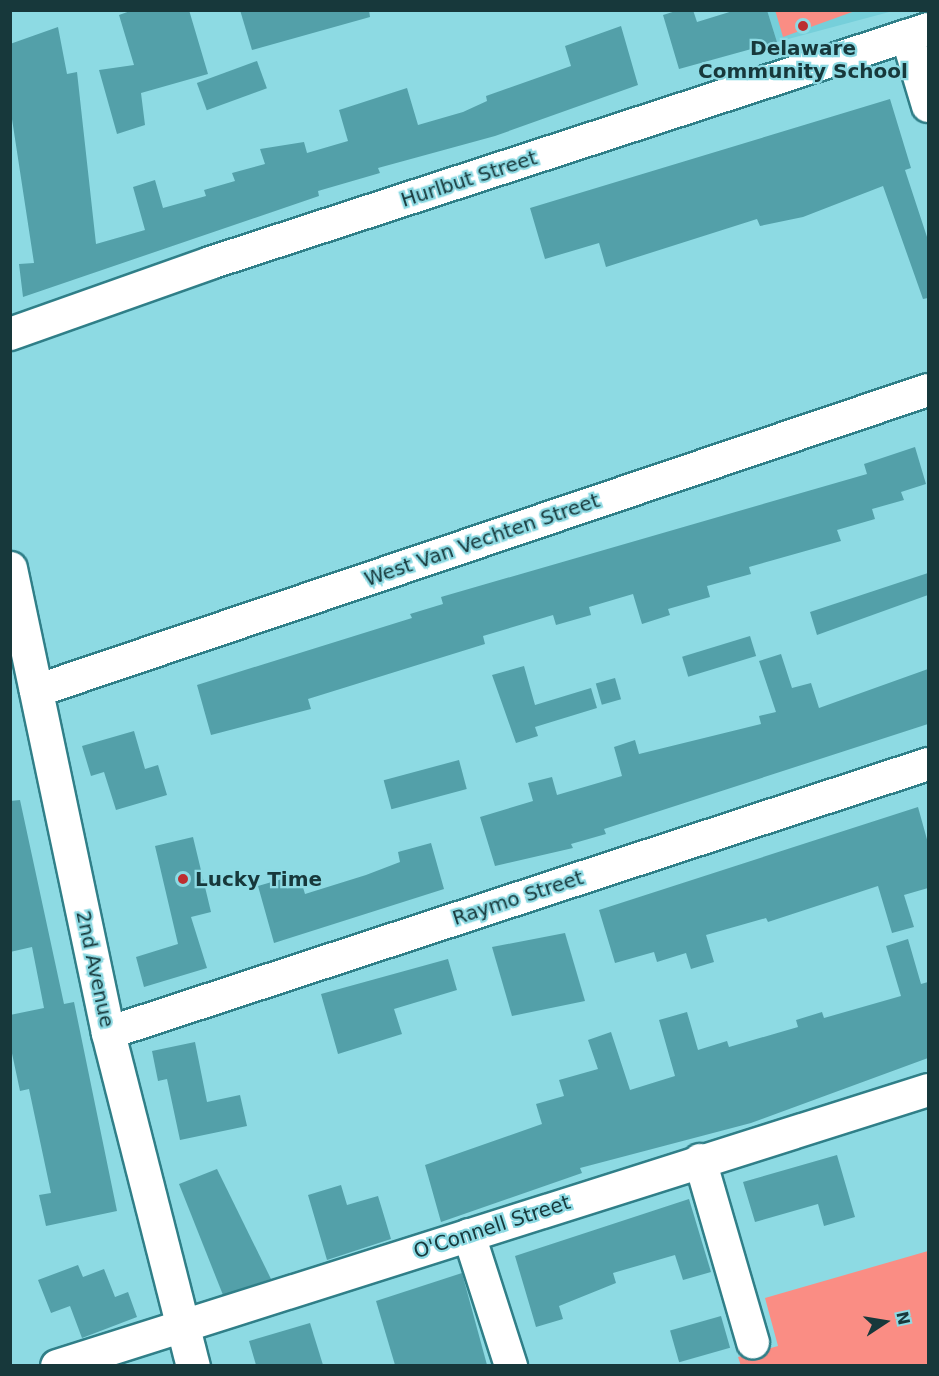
<!DOCTYPE html>
<html>
<head>
<meta charset="utf-8">
<style>
	body { margin:0 }
	#map { position:relative; width:939px; height:1376px; overflow:hidden; background:#8ddae3; font-family:"DejaVu Sans",sans-serif }
	div>[style] { position:absolute }
	.built>* { inset:0; background:#76cfda }
	.green>* { inset:0; background:#fa8d84 }
	.building>* { inset:0; background:#53a0a9; transform-origin:0 0 }
	.roads { filter:drop-shadow(2px 0 #307f88) drop-shadow(-2px 0 #307f88) drop-shadow(0 2px #307f88) drop-shadow(0 -2px #307f88) }
	.minor>* { height:32px; margin:-16px; padding:0 16px; transform-origin:16px; border-radius:16px; background:#fff }
	.tertiary>* { height:33px; margin:-16.5px; padding:0 16.5px; transform-origin:16.5px; border-radius:16.5px; background:#fff }
	.dots>* { width:16px; height:16px; translate:-50% -50%; box-sizing:border-box; border:3px solid #8ddae3; border-radius:50% }
	span { translate:-50% -50%; white-space:nowrap; text-align:center; line-height:1.15; -webkit-text-stroke:4.5px #8ddae3; paint-order:stroke }
	.poi-label { font-size:20px; color:#17383b; font-weight:700 }
	.left { translate:0 -50%; text-align:left }
	.street-label { font-size:20px; color:#17383b }
	.frame { position:absolute; inset:0; border:12px solid #17383b; pointer-events:none }
	.north { position:absolute; left:855px; top:1292px; width:60px; height:60px; -webkit-text-stroke:4px #8ddae3; paint-order:stroke; rotate:78deg; font-size:16px; font-weight:700; line-height:24px; text-align:center; color:#17383b }
	.north::after { content:''; display:block; margin:auto; width:21px; height:27px; background:#17383b; clip-path:polygon(50% 0,100% 100%,50% 72%,0 100%) }
</style>
</head>
<body>
<div id="map">
	<div class="built">
		<i style="clip-path:polygon(767px 10px,893px 11px,777px 42px)"></i>
	</div>
	<div class="green">
		<i style="clip-path:polygon(775px 10px,855px 10px,855px 11px,783px 37px)"></i>
		<i style="clip-path:polygon(928px 1251px,928px 1365px,741px 1366px,738px 1357px,778px 1346px,765px 1298px)"></i>
	</div>
	<div class="building">
		<i style="clip-path:polygon(133px 10px,189px 10px,208px 74px,141px 93px,145px 125px,117px 134px,99px 70px,134px 65px,119px 15px)"></i>
		<i style="clip-path:polygon(240px 10px,369px 10px,370px 17px,252px 50px)"></i>
		<i style="clip-path:polygon(679px 10px,693px 10px,697px 22px,736px 10px,767px 10px,777px 42px,679px 69px,663px 15px)"></i>
		<i style="clip-path:polygon(621px 26px,638px 85px,495px 136px,378px 168px,380px 173px,318px 191px,319px 196px,23px 297px,19px 264px,34px 263px,10px 106px,10px 44px,58px 27px,67px 74px,77px 72px,96px 244px,145px 230px,133px 187px,155px 180px,163px 208px,206px 196px,204px 190px,235px 181px,232px 173px,265px 164px,260px 149px,304px 142px,307px 153px,348px 141px,339px 110px,407px 88px,418px 125px,463px 112px,487px 101px,486px 96px,571px 66px,565px 46px)"></i>
		<i style="left:257px;top:61px;width:29px;height:64px;rotate:70deg"></i>
		<i style="clip-path:polygon(890px 99px,911px 168px,905px 170px,928px 240px,928px 298px,923px 299px,883px 186px,803px 217px,760px 226px,757px 219px,606px 267px,599px 243px,545px 259px,530px 208px)"></i>
		<i style="clip-path:polygon(915px 447px,926px 484px,901px 492px,904px 500px,872px 509px,875px 519px,837px 530px,841px 541px,749px 567px,751px 574px,707px 586px,710px 597px,668px 609px,670px 615px,642px 624px,633px 594px,589px 607px,591px 615px,556px 625px,553px 615px,483px 636px,485px 644px,308px 699px,311px 709px,211px 735px,197px 685px,412px 618px,410px 614px,443px 604px,441px 597px,867px 474px,864px 464px)"></i>
		<i style="clip-path:polygon(928px 573px,928px 595px,817px 635px,810px 612px)"></i>
		<i style="left:750px;top:636px;width:21px;height:71px;rotate:73deg"></i>
		<i style="clip-path:polygon(781px 654px,792px 688px,811px 683px,819px 708px,928px 669px,928px 724px,604px 829px,606px 834px,571px 844px,573px 848px,495px 866px,480px 817px,533px 801px,528px 783px,552px 777px,557px 795px,622px 776px,614px 747px,635px 740px,639px 754px,761px 724px,759px 716px,776px 712px,759px 661px)"></i>
		<i style="clip-path:polygon(524px 666px,535px 705px,591px 688px,597px 708px,535px 727px,538px 736px,516px 743px,492px 675px)"></i>
		<i style="left:615px;top:678px;width:22px;height:20px;rotate:74deg"></i>
		<i style="clip-path:polygon(134px 731px,145px 769px,158px 765px,167px 795px,116px 810px,104px 772px,91px 776px,82px 746px)"></i>
		<i style="left:459px;top:760px;width:30px;height:78px;rotate:75deg"></i>
		<i style="clip-path:polygon(20px 800px,64px 1004px,74px 1002px,117px 1211px,46px 1226px,39px 1195px,51px 1193px,29px 1089px,20px 1091px,10px 1044px,10px 1015px,44px 1008px,32px 947px,10px 952px,10px 801px)"></i>
		<i style="clip-path:polygon(918px 807px,928px 843px,928px 888px,904px 895px,914px 927px,892px 933px,878px 886px,768px 922px,766px 918px,706px 935px,714px 962px,691px 969px,686px 953px,657px 962px,654px 952px,615px 963px,599px 910px)"></i>
		<i style="clip-path:polygon(193px 837px,211px 912px,191px 917px,207px 968px,144px 987px,136px 957px,178px 944px,155px 846px)"></i>
		<i style="clip-path:polygon(431px 843px,444px 889px,274px 943px,258px 886px,299px 874px,305px 894px,366px 875px,400px 862px,398px 852px)"></i>
		<i style="clip-path:polygon(565px 933px,585px 1001px,512px 1016px,492px 947px)"></i>
		<i style="clip-path:polygon(908px 939px,921px 984px,928px 982px,928px 1058px,751px 1123px,580px 1168px,582px 1173px,441px 1222px,425px 1165px,542px 1124px,536px 1104px,564px 1096px,559px 1080px,598px 1069px,588px 1040px,611px 1032px,630px 1090px,675px 1076px,659px 1020px,687px 1012px,698px 1050px,727px 1041px,729px 1047px,798px 1027px,796px 1020px,822px 1012px,824px 1018px,901px 996px,886px 946px)"></i>
		<i style="clip-path:polygon(448px 959px,457px 990px,394px 1009px,402px 1034px,338px 1054px,321px 994px)"></i>
		<i style="clip-path:polygon(195px 1042px,207px 1102px,240px 1095px,247px 1126px,180px 1140px,167px 1079px,158px 1081px,152px 1051px)"></i>
		<i style="clip-path:polygon(837px 1155px,855px 1217px,824px 1226px,818px 1204px,755px 1222px,743px 1182px)"></i>
		<i style="clip-path:polygon(217px 1169px,271px 1279px,223px 1295px,179px 1184px)"></i>
		<i style="clip-path:polygon(341px 1185px,347px 1205px,378px 1196px,391px 1239px,327px 1260px,308px 1195px)"></i>
		<i style="clip-path:polygon(689px 1199px,711px 1272px,683px 1280px,675px 1255px,613px 1273px,616px 1283px,559px 1306px,563px 1319px,536px 1327px,515px 1256px)"></i>
		<i style="clip-path:polygon(78px 1265px,83px 1277px,104px 1269px,115px 1297px,128px 1292px,137px 1317px,82px 1338px,70px 1306px,51px 1313px,38px 1280px)"></i>
		<i style="clip-path:polygon(462px 1273px,487px 1365px,395px 1365px,376px 1301px)"></i>
		<i style="left:721px;top:1316px;width:33px;height:53px;rotate:74deg"></i>
		<i style="clip-path:polygon(310px 1323px,323px 1365px,256px 1365px,249px 1341px)"></i>
	</div>
	<div class="roads">
		<div class="minor">
			<i style="left:907px;top:36px;width:73px;rotate:73.3deg"></i>
			<i style="left:10px;top:334px;width:212px;rotate:-19.5deg"></i>
			<i style="left:210px;top:263px;width:755px;rotate:-18.05deg"></i>
			<i style="left:36px;top:691px;width:941px;rotate:-18.65deg"></i>
			<i style="left:108px;top:1033px;width:863px;rotate:-18.16deg"></i>
			<i style="left:700px;top:1160px;width:190px;rotate:73.8deg"></i>
			<i style="left:469px;top:1235px;width:138px;rotate:72.2deg"></i>
			<i style="left:57px;top:1366px;width:914px;rotate:-17.58deg"></i>
		</div>
		<div class="tertiary">
			<i style="left:10px;top:568px;width:475px;rotate:78.1deg"></i>
			<i style="left:108px;top:1033px;width:344px;rotate:75.7deg"></i>
		</div>
	</div>
	<div class="dots">
		<i style="left:803px;top:26px;background:#bd2e30"></i>
		<i style="left:183px;top:879px;background:#bd2e30"></i>
	</div>
	<div class="poi-label">
		<span style="left:803px;top:60px">Delaware<br>Community School</span>
		<span class="left" style="left:195px;top:879px">Lucky Time</span>
	</div>
	<div class="street-label">
		<span style="left:469px;top:179px;rotate:-18deg">Hurlbut Street</span>
		<span style="left:482px;top:540px;rotate:-19deg">West Van Vechten Street</span>
		<span style="left:518px;top:898px;rotate:-18deg">Raymo Street</span>
		<span style="left:95px;top:969px;rotate:78deg">2nd Avenue</span>
		<span style="left:492px;top:1227px;rotate:-18deg">O'Connell Street</span>
	</div>
	<div class="frame"></div>
	<div class="north">N</div>
</div>
</body>
</html>
